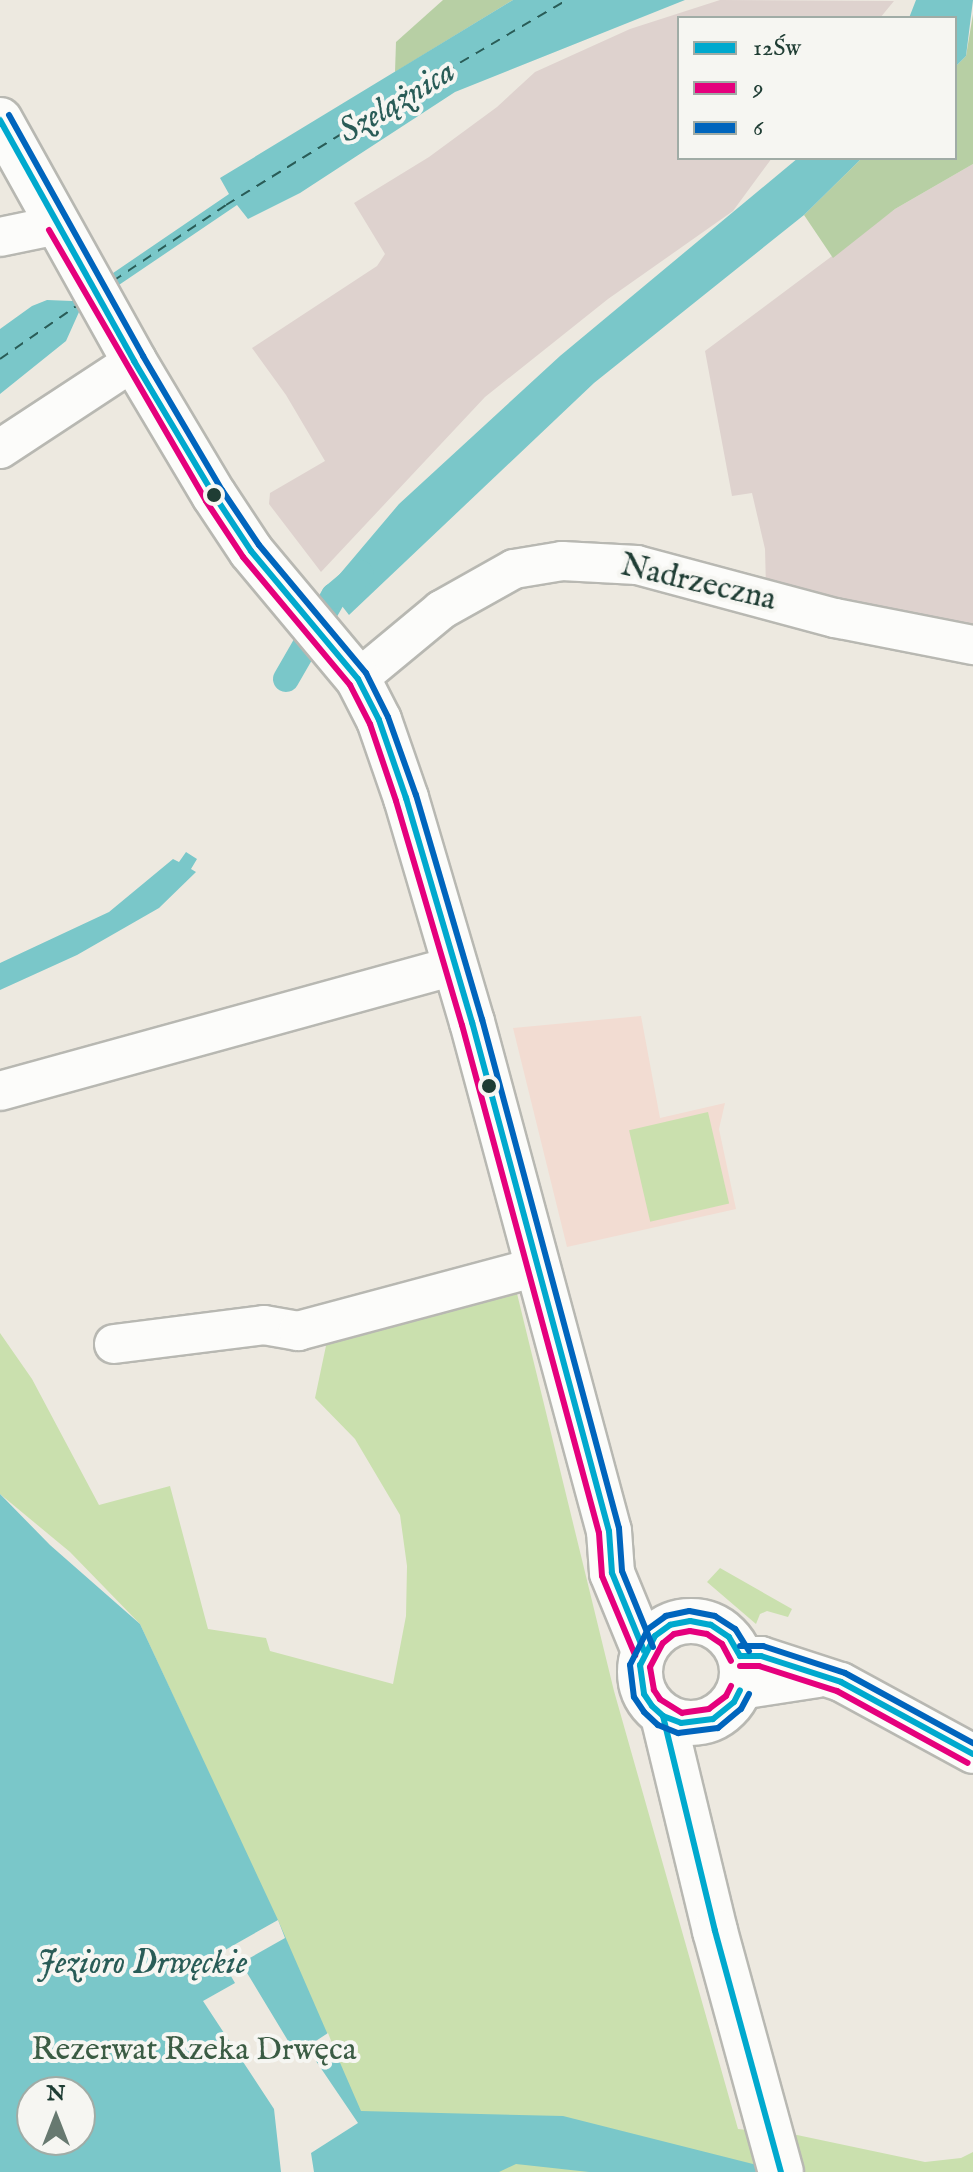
<!DOCTYPE html>
<html>
<head>
<meta charset="utf-8">
<style>
	body { margin:0 }
	#map { position:relative; width:973px; height:2172px; overflow:hidden; background:#ede9e0; font-family:"IM FELL English",serif }
	div>[style] { position:absolute }
	.built>* { inset:0; background:#f2dcd2 }
	.industrial>* { inset:0; background:#ded2ce }
	.green>* { inset:0; background:#cae0ae; transform-origin:0 0 }
	.forest>* { inset:0; background:#b7cfa4 }
	.water>* { inset:0; background:#7ac7c9 }
	.pier>* { inset:0; background:#ede9e0 }
	.canal>* { height:26px; margin:-13px; padding:0 13px; transform-origin:13px; border-radius:13px; background:#7ac7c9 }
	.ferry>* { height:2px; margin-top:-1px; transform-origin:0; background:repeating-linear-gradient(90deg,#295c57 0 10px,transparent 0 18px) }
	.roads { filter:drop-shadow(2px 0 #b8b8b2) drop-shadow(-2px 0 #b8b8b2) drop-shadow(0 2px #b8b8b2) drop-shadow(0 -2px #b8b8b2) }
	.minor>* { height:38px; margin:-19px; padding:0 19px; transform-origin:19px; border-radius:19px; background:#fcfcfa }
	.major>* { height:44px; margin:-22px; padding:0 22px; transform-origin:22px; border-radius:22px; background:#fcfcfa }
	.major>.ring { margin:-22px; padding:0; box-sizing:content-box; background:none; border:44px solid #fcfcfa; border-radius:50% }
	.bus-1>* { height:6px; margin:-3px; padding:0 3px; transform-origin:3px; border-radius:3px; background:#00a9ce }
	.bus-2>* { height:6px; margin:-3px; padding:0 3px; transform-origin:3px; border-radius:3px; background:#e5007d }
	.bus-3>* { height:6px; margin:-3px; padding:0 3px; transform-origin:3px; border-radius:3px; background:#0065bd }
	.dots>* { width:22px; height:22px; translate:-50% -50%; box-sizing:border-box; border:4px solid #f6f6f2; border-radius:50% }
	span { translate:-50% -50%; white-space:nowrap; text-align:center; line-height:1.15; -webkit-text-stroke:8px #f6f6f2; paint-order:stroke }
	.street-label { font-size:32px; color:#1f3d34 }
	.park-label { font-size:32px; color:#3b5c44 }
	.water-label { font-size:34px; color:#295c57; font-style:italic }
	.legend { position:absolute; left:677px; top:16px; width:280px; height:144px; box-sizing:border-box; background:#f6f6f2; border:2px solid #a0aca6; margin:0; padding:10px 14px; list-style:none; font-size:24px; color:#1f3d34 }
	.legend li { display:flex; align-items:center; gap:16px; height:40px }
	.legend b { width:40px; border:2px solid #a0aca6 }
	.north { position:absolute; left:16px; top:2076px; width:80px; height:80px; box-sizing:border-box; background:#f6f6f2; border:2px solid #a0aca6; border-radius:50%; rotate:0deg; font-size:22px; font-weight:700; line-height:32px; text-align:center; color:#1f3d34 }
	.north::after { content:''; display:block; margin:auto; width:28px; height:36px; background:#677970; clip-path:polygon(50% 0,100% 100%,50% 72%,0 100%) }
</style>
</head>
<body>
<div id="map">
	<div class="built">
		<i style="clip-path:polygon(641px 1016px,660px 1118px,725px 1103px,719px 1129px,736px 1209px,567px 1247px,513px 1028px)"></i>
	</div>
	<div class="industrial">
		<i style="clip-path:polygon(720px 0,894px 1px,880px 18px,679px 18px,679px 158px,772px 158px,733px 211px,608px 299px,485px 397px,321px 572px,269px 504px,270px 493px,325px 461px,286px 395px,252px 348px,377px 266px,385px 254px,354px 203px,429px 157px,497px 107px,535px 72px,630px 29px)"></i>
		<i style="clip-path:polygon(973px 164px,973px 630px,766px 588px,765px 549px,752px 493px,732px 496px,705px 351px,895px 209px)"></i>
	</div>
	<div class="green">
		<i style="left:708px;top:1112px;width:94px;height:81px;rotate:77deg"></i>
		<i style="clip-path:polygon(evenodd,512px 1273px,614px 1691px,738px 2129px,797px 2135px,925px 2162px,961px 2158px,973px 2152px,973px 2172px,0 2172px,0 1633px,285px 1938px,140px 1624px,70px 1552px,0 1494px,0 1333px,32px 1379px,99px 1505px,170px 1486px,208px 1629px,266px 1638px,270px 1651px,393px 1684px,406px 1616px,407px 1566px,400px 1515px,355px 1439px,315px 1398px,331px 1322px,512px 1273px,32px 2092px,80px 2092px,80px 2140px,32px 2140px,32px 2092px)"></i>
		<i style="clip-path:polygon(720px 1568px,792px 1609px,788px 1617px,767px 1611px,760px 1614px,756px 1624px,707px 1582px)"></i>
	</div>
	<div class="forest">
		<i style="clip-path:polygon(443px 0,513px 0,395px 72px,396px 42px)"></i>
		<i style="clip-path:polygon(973px 14px,973px 164px,895px 209px,833px 258px,804px 215px,862px 158px,955px 158px,955px 67px,966px 56px)"></i>
	</div>
	<div class="water">
		<i style="clip-path:polygon(513px 0,685px 0,455px 92px,300px 193px,248px 219px,237px 205px,79px 312px,66px 341px,0 394px,0 329px,32px 306px,47px 300px,72px 301px,229px 194px,220px 178px)"></i>
		<i style="clip-path:polygon(916px 0,973px 0,966px 56px,955px 67px,955px 18px,909px 18px)"></i>
		<i style="clip-path:polygon(798px 158px,862px 158px,804px 215px,594px 383px,349px 615px,328px 588px,399px 504px,560px 356px)"></i>
		<i style="clip-path:polygon(186px 852px,197px 859px,191px 869px,196px 872px,159px 908px,77px 955px,0 990px,0 963px,109px 912px,173px 859px,179px 862px)"></i>
		<i style="clip-path:polygon(evenodd,0 1494px,50px 1545px,140px 1624px,278px 1920px,361px 2111px,563px 2116px,753px 2164px,803px 2172px,589px 2172px,516px 2164px,499px 2172px,0 2172px,0 1494px,32px 2092px,80px 2092px,80px 2140px,32px 2140px,32px 2092px)"></i>
	</div>
	<div class="pier">
		<i style="clip-path:polygon(278px 1920px,285px 1938px,241px 1963px,296px 2054px,328px 2033px,334px 2048px,316px 2061px,358px 2123px,311px 2153px,314px 2172px,281px 2172px,274px 2109px,203px 2001px,235px 1983px,218px 1954px)"></i>
	</div>
	<div class="canal">
		<i style="left:286px;top:679px;width:96px;rotate:-60deg"></i>
		<i style="left:334px;top:596px;width:35px;rotate:-40deg"></i>
	</div>
	<div class="ferry">
		<i style="left:113px;top:281px;width:136px;rotate:-33.9deg"></i>
		<i style="left:226px;top:205px;width:202px;rotate:-31.6deg"></i>
		<i style="left:398px;top:99px;width:196px;rotate:-30.4deg"></i>
		<i style="left:0;top:359px;width:95px;rotate:-34.7deg"></i>
	</div>
	<div class="roads">
		<div class="minor">
			<i style="left:0;top:237px;width:59px;rotate:-11.7deg"></i>
			<i style="left:0;top:449px;width:160px;rotate:-33.3deg"></i>
			<i style="left:358px;top:679px;width:108px;rotate:-39.7deg"></i>
			<i style="left:441px;top:610px;width:84px;rotate:-29.3deg"></i>
			<i style="left:514px;top:569px;width:49px;rotate:-9.5deg"></i>
			<i style="left:562px;top:561px;width:75px;rotate:3.1deg"></i>
			<i style="left:637px;top:565px;width:205px;rotate:15deg"></i>
			<i style="left:835px;top:618px;width:141px;rotate:11.1deg"></i>
			<i style="left:0;top:1091px;width:472px;rotate:-15.4deg"></i>
			<i style="left:114px;top:1344px;width:151px;rotate:-7.2deg"></i>
			<i style="left:264px;top:1325px;width:35px;rotate:10deg"></i>
			<i style="left:298px;top:1331px;width:247px;rotate:-15deg"></i>
			<i style="left:740px;top:1656px;width:21px"></i>
			<i style="left:761px;top:1656px;width:84px;rotate:18deg"></i>
			<i style="left:841px;top:1682px;width:150px;rotate:28.6deg"></i>
			<i style="left:740px;top:1690px;width:79px;rotate:-8.7deg"></i>
		</div>
		<div class="major">
			<i style="left:0;top:120px;width:276px;rotate:60.9deg"></i>
			<i style="left:134px;top:361px;width:156px;rotate:59.2deg"></i>
			<i style="left:214px;top:495px;width:67px;rotate:56.5deg"></i>
			<i style="left:251px;top:551px;width:167px;rotate:50.1deg"></i>
			<i style="left:358px;top:679px;width:46px;rotate:62.9deg"></i>
			<i style="left:379px;top:720px;width:83px;rotate:70.9deg"></i>
			<i style="left:406px;top:798px;width:234px;rotate:73.6deg"></i>
			<i style="left:472px;top:1022px;width:527px;rotate:74.94deg"></i>
			<i style="left:609px;top:1531px;width:42px;rotate:85.9deg"></i>
			<i style="left:612px;top:1573px;width:84px;rotate:67.7deg"></i>
			<i class="ring" style="left:640px;top:1621px;width:58px;height:58px"></i>
			<i style="left:663px;top:1716px;width:221px;rotate:76.4deg"></i>
			<i style="left:715px;top:1931px;width:250px;rotate:74.7deg"></i>
		</div>
	</div>
	<div class="bus-1">
		<i style="left:0;top:120px;width:276px;rotate:60.9deg"></i>
		<i style="left:134px;top:361px;width:156px;rotate:59.2deg"></i>
		<i style="left:214px;top:495px;width:67px;rotate:56.5deg"></i>
		<i style="left:251px;top:551px;width:167px;rotate:50.1deg"></i>
		<i style="left:358px;top:679px;width:46px;rotate:62.9deg"></i>
		<i style="left:379px;top:720px;width:83px;rotate:70.9deg"></i>
		<i style="left:406px;top:798px;width:234px;rotate:73.6deg"></i>
		<i style="left:472px;top:1022px;width:527px;rotate:74.94deg"></i>
		<i style="left:609px;top:1531px;width:42px;rotate:85.9deg"></i>
		<i style="left:612px;top:1573px;width:84px;rotate:67.7deg"></i>
		<i style="left:740px;top:1656px;width:21px"></i>
		<i style="left:761px;top:1656px;width:84px;rotate:18deg"></i>
		<i style="left:841px;top:1682px;width:150px;rotate:28.6deg"></i>
		<i style="left:740px;top:1656px;width:22px;rotate:-120deg"></i>
		<i style="left:729px;top:1637px;width:22px;rotate:-146deg"></i>
		<i style="left:711px;top:1625px;width:21px;rotate:-169deg"></i>
		<i style="left:690px;top:1621px;width:20px;rotate:169deg"></i>
		<i style="left:670px;top:1625px;width:19px;rotate:144deg"></i>
		<i style="left:655px;top:1636px;width:33px;rotate:117deg"></i>
		<i style="left:640px;top:1665px;width:29px;rotate:82deg"></i>
		<i style="left:644px;top:1694px;width:14px;rotate:56deg"></i>
		<i style="left:652px;top:1706px;width:15px;rotate:42deg"></i>
		<i style="left:663px;top:1716px;width:19px;rotate:21deg"></i>
		<i style="left:681px;top:1723px;width:32px;rotate:-7deg"></i>
		<i style="left:713px;top:1719px;width:27px;rotate:-39deg"></i>
		<i style="left:734px;top:1702px;width:13px;rotate:-63deg"></i>
		<i style="left:663px;top:1716px;width:221px;rotate:76.4deg"></i>
		<i style="left:715px;top:1931px;width:250px;rotate:74.7deg"></i>
	</div>
	<div class="bus-2">
		<i style="left:49px;top:230px;width:313px;rotate:59.9deg"></i>
		<i style="left:206px;top:501px;width:67px;rotate:56.5deg"></i>
		<i style="left:243px;top:557px;width:167px;rotate:50.1deg"></i>
		<i style="left:350px;top:685px;width:44px;rotate:62.9deg"></i>
		<i style="left:370px;top:724px;width:81px;rotate:71.3deg"></i>
		<i style="left:396px;top:801px;width:234px;rotate:73.6deg"></i>
		<i style="left:462px;top:1025px;width:526px;rotate:74.91deg"></i>
		<i style="left:599px;top:1533px;width:43px;rotate:86deg"></i>
		<i style="left:602px;top:1576px;width:86px;rotate:67.3deg"></i>
		<i style="left:740px;top:1666px;width:19px"></i>
		<i style="left:759px;top:1666px;width:82px;rotate:17.8deg"></i>
		<i style="left:837px;top:1691px;width:149px;rotate:28.8deg"></i>
		<i style="left:731px;top:1686px;width:11px;rotate:117deg"></i>
		<i style="left:726px;top:1696px;width:21px;rotate:143deg"></i>
		<i style="left:709px;top:1709px;width:27px;rotate:172deg"></i>
		<i style="left:682px;top:1713px;width:26px;rotate:-148deg"></i>
		<i style="left:660px;top:1699px;width:11px;rotate:-124deg"></i>
		<i style="left:654px;top:1690px;width:23px;rotate:-100deg"></i>
		<i style="left:650px;top:1667px;width:27px;rotate:-62deg"></i>
		<i style="left:663px;top:1643px;width:14px;rotate:-39deg"></i>
		<i style="left:674px;top:1634px;width:16px;rotate:-11deg"></i>
		<i style="left:690px;top:1631px;width:17px;rotate:10deg"></i>
		<i style="left:707px;top:1634px;width:18px;rotate:34deg"></i>
		<i style="left:722px;top:1644px;width:19px;rotate:62deg"></i>
	</div>
	<div class="bus-3">
		<i style="left:9px;top:115px;width:276px;rotate:60.9deg"></i>
		<i style="left:143px;top:356px;width:156px;rotate:59.5deg"></i>
		<i style="left:222px;top:490px;width:66px;rotate:56.1deg"></i>
		<i style="left:259px;top:545px;width:167px;rotate:50.1deg"></i>
		<i style="left:366px;top:673px;width:49px;rotate:63.4deg"></i>
		<i style="left:388px;top:717px;width:83px;rotate:70.3deg"></i>
		<i style="left:416px;top:795px;width:234px;rotate:73.6deg"></i>
		<i style="left:482px;top:1019px;width:527px;rotate:74.94deg"></i>
		<i style="left:619px;top:1528px;width:43px;rotate:86deg"></i>
		<i style="left:622px;top:1571px;width:82px;rotate:67.8deg"></i>
		<i style="left:740px;top:1646px;width:23px"></i>
		<i style="left:763px;top:1646px;width:86px;rotate:18.2deg"></i>
		<i style="left:845px;top:1673px;width:146px;rotate:28.7deg"></i>
		<i style="left:749px;top:1651px;width:26px;rotate:-122deg"></i>
		<i style="left:735px;top:1629px;width:24px;rotate:-147deg"></i>
		<i style="left:715px;top:1616px;width:26px;rotate:-169deg"></i>
		<i style="left:689px;top:1611px;width:24px;rotate:168deg"></i>
		<i style="left:666px;top:1616px;width:22px;rotate:144deg"></i>
		<i style="left:648px;top:1629px;width:40px;rotate:116.6deg"></i>
		<i style="left:630px;top:1665px;width:32px;rotate:83deg"></i>
		<i style="left:634px;top:1697px;width:18px;rotate:56deg"></i>
		<i style="left:644px;top:1712px;width:19px;rotate:43deg"></i>
		<i style="left:658px;top:1725px;width:22px;rotate:22deg"></i>
		<i style="left:678px;top:1733px;width:40px;rotate:-7.1deg"></i>
		<i style="left:718px;top:1728px;width:30px;rotate:-40deg"></i>
		<i style="left:741px;top:1709px;width:17px;rotate:-62deg"></i>
	</div>
	<div class="dots">
		<i style="left:214px;top:495px;background:#1f3d34"></i>
		<i style="left:489px;top:1086px;background:#1f3d34"></i>
	</div>
	<div class="street-label">
		<span style="left:698px;top:584px;rotate:13deg">Nadrzeczna</span>
	</div>
	<div class="park-label">
		<span style="left:194px;top:2051px">Rezerwat Rzeka Drwęca</span>
	</div>
	<div class="water-label">
		<span style="left:397px;top:102px;rotate:-31deg">Szelążnica</span>
		<span style="left:142px;top:1964px">Jezioro Drwęckie</span>
	</div>
	<ul class="legend">
	<li><b style="height:10px;background:#00a9ce"></b>12Św</li>
	<li><b style="height:10px;background:#e5007d"></b>9</li>
	<li><b style="height:10px;background:#0065bd"></b>6</li>
	</ul>
	<div class="north">N</div>
</div>
</body>
</html>
